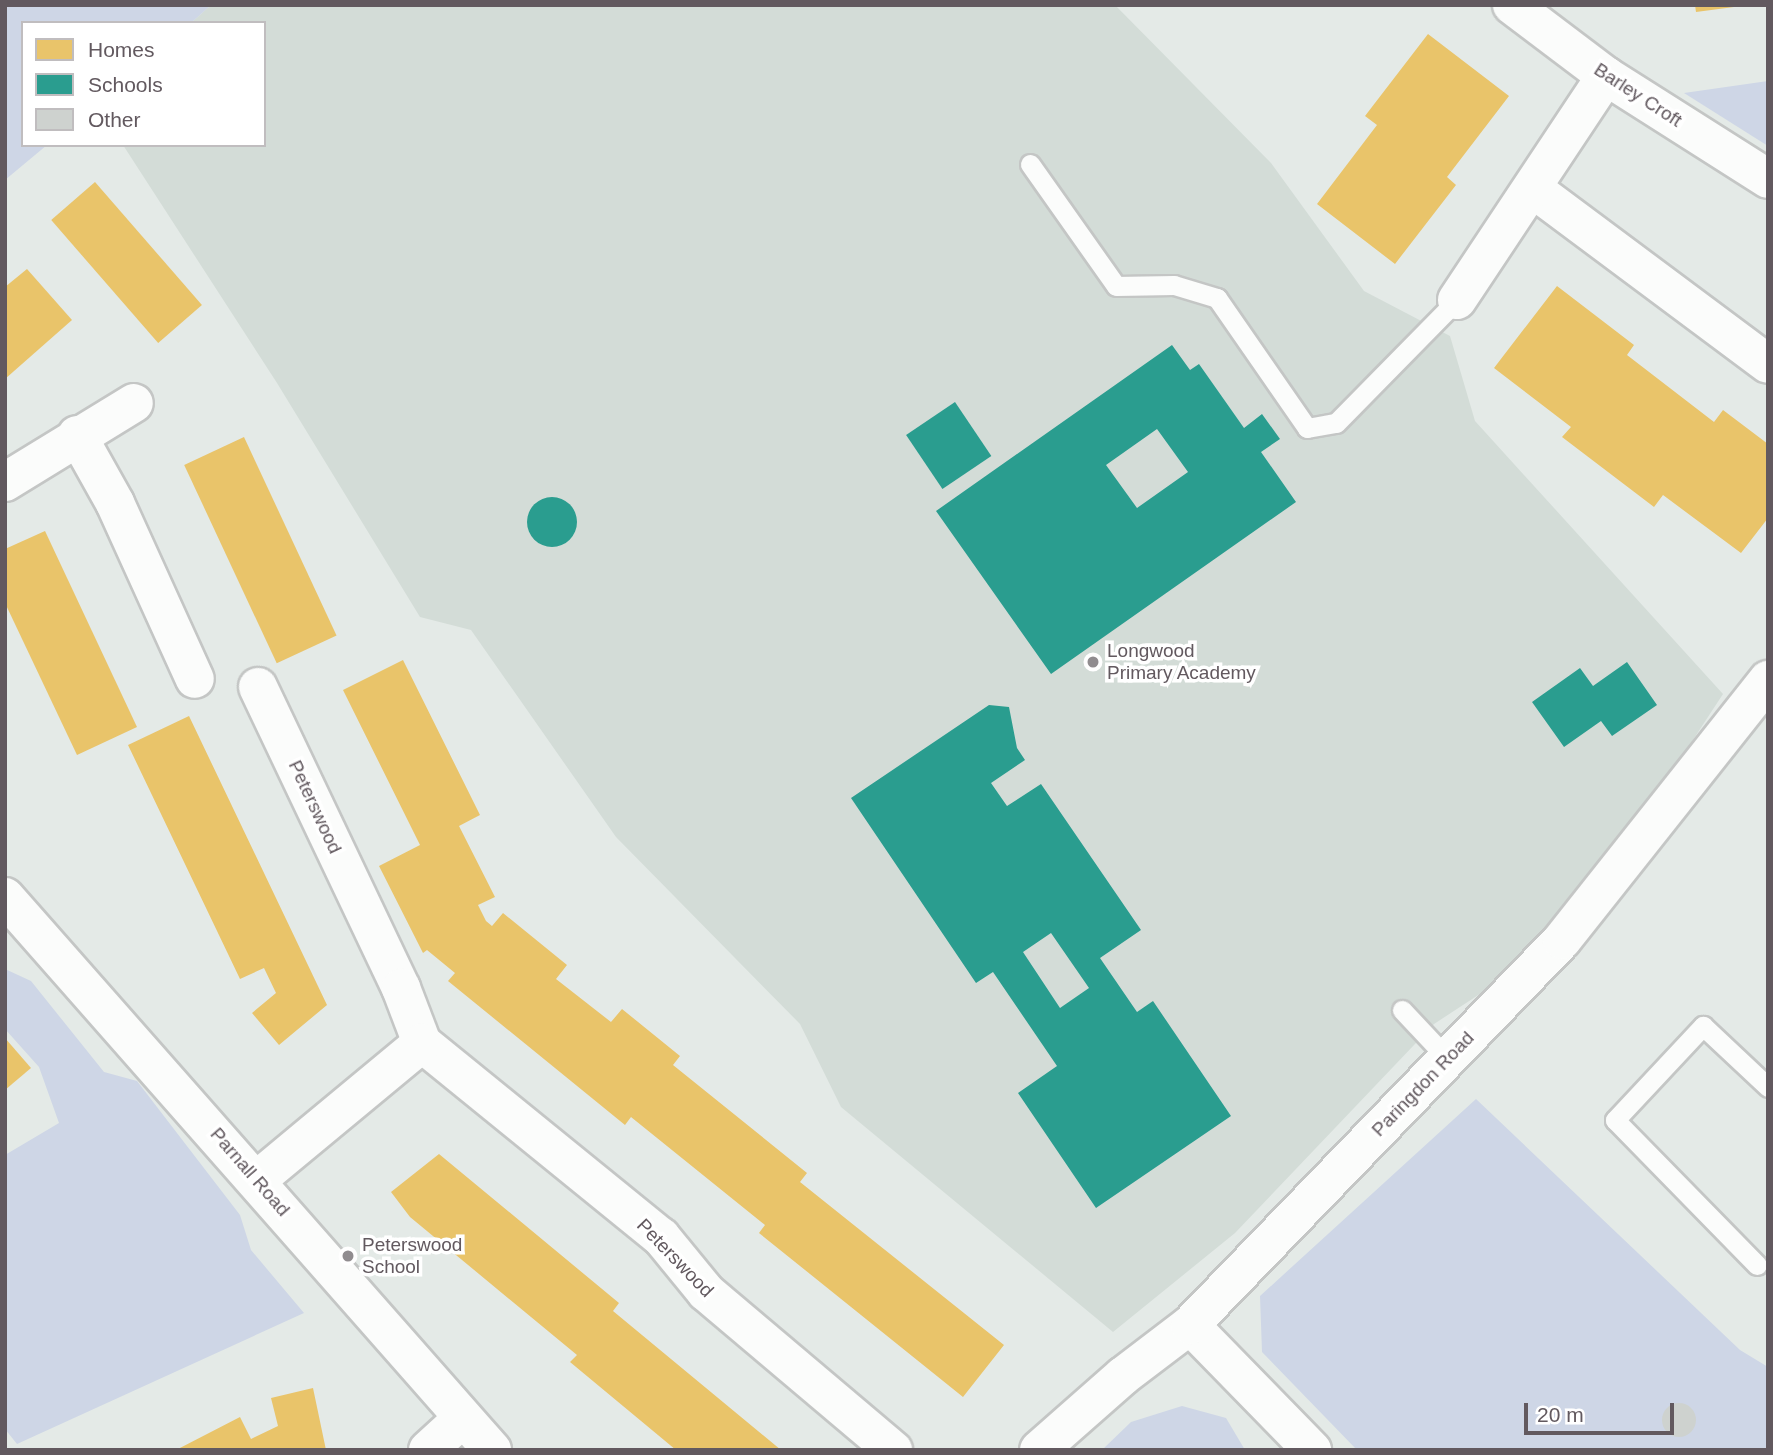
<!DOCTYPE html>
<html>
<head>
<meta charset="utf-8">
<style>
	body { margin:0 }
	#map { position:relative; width:1773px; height:1455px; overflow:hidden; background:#e4eae7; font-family:Helvetica,sans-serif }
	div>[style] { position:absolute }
	.education>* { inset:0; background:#d3dcd7 }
	.green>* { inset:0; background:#ced6e6 }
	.homes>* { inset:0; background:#e9c46a; transform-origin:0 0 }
	.schools>* { inset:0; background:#2a9d8f; transform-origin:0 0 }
	.round { border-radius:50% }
	.building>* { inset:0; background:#ced2cf }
	.roads { filter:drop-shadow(2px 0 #c4c6c5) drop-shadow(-2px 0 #c4c6c5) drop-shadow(0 2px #c4c6c5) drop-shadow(0 -2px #c4c6c5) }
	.service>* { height:19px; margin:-9.5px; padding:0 9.5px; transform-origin:9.5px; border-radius:9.5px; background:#fbfcfb }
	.minor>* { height:38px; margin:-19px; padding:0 19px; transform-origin:19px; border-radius:19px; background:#fbfcfb }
	.dots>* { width:19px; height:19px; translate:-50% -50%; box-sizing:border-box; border:4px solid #fff; border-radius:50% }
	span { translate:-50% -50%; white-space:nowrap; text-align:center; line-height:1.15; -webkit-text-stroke:7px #fff; paint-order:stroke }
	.street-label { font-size:19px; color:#62595f }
	.poi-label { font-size:19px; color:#62595f }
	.left { translate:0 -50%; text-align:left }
	.frame { position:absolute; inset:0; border:7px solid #62595f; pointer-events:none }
	.legend { position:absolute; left:21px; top:21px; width:245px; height:126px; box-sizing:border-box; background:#fff; border:2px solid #c0bdbf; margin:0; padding:9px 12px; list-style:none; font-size:21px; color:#62595f }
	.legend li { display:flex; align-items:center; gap:14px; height:35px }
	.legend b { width:35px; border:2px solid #c0bdbf }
	.scale { position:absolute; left:1524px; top:1403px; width:150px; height:32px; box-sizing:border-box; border:4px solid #62595f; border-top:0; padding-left:9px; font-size:21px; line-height:24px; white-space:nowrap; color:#62595f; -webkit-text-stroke:5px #fff; paint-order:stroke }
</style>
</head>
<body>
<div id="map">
	<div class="education">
		<i style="clip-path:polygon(211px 5px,1115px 5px,1271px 163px,1364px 291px,1450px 336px,1475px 421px,1723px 694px,1562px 940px,1434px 1024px,1235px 1233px,1113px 1332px,841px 1107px,800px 1024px,616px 837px,471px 630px,420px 617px,277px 383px,123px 145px,264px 145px,264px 23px,191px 23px)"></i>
	</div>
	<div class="green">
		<i style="clip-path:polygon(5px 5px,211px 5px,191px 23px,23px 23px,23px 145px,47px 145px,5px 180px)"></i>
		<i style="clip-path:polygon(1768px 81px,1768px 146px,1684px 93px)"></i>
		<i style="clip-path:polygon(5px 969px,31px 981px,104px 1072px,137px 1081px,240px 1215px,251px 1250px,304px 1313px,17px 1444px,5px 1429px,5px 1155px,59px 1123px,39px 1067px,5px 1029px)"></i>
		<i style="clip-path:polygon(1476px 1099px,1740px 1350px,1768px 1367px,1768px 1450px,1357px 1450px,1262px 1352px,1260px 1296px)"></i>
		<i style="clip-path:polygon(1182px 1406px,1226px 1418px,1245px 1450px,1102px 1450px,1131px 1422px)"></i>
	</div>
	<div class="homes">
		<i style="clip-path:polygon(1695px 5px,1734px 5px,1734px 7px,1696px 12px)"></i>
		<i style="clip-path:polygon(1428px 34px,1509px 96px,1447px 177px,1456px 185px,1395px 264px,1317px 204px,1377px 125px,1365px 116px)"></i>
		<i style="left:95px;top:182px;width:163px;height:58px;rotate:49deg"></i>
		<i style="clip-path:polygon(27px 269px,72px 320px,5px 379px,5px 287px)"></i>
		<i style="clip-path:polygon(1557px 286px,1634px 345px,1627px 355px,1714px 422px,1723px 410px,1768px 444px,1768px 518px,1741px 553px,1663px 495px,1654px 507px,1562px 437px,1571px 427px,1494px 368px)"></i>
		<i style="left:244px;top:437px;width:219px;height:66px;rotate:65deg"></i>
		<i style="clip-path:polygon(45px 531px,137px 727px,77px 755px,5px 603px,5px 549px)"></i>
		<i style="clip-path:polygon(403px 660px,480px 815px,459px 826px,495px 897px,478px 905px,486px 921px,492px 926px,503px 913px,567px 965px,556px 979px,611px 1022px,622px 1009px,680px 1056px,673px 1065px,807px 1173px,800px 1182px,1004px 1345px,963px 1397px,759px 1233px,765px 1225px,631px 1117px,625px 1125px,448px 981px,455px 973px,427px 950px,423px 953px,379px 866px,420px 845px,343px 690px)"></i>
		<i style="clip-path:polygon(189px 716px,327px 1005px,279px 1045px,252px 1013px,276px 993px,264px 968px,240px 979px,128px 745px)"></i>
		<i style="clip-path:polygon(5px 1038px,31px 1068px,5px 1090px)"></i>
		<i style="clip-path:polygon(439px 1154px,619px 1303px,613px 1311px,781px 1450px,676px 1450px,570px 1362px,577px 1355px,410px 1217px,391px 1192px)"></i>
		<i style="clip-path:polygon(313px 1388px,326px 1450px,176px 1450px,240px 1417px,251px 1439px,278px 1426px,271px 1398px)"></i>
	</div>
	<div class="schools">
		<i style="clip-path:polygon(evenodd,1172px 345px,1190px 370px,1199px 364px,1244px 428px,1262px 414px,1280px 439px,1261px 452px,1296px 502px,1051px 674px,936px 511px,1172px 345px,1157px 429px,1188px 472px,1137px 508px,1106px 465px,1157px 429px)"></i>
		<i style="left:955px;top:402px;width:65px;height:59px;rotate:56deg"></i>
		<i class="round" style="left:527px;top:497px;width:50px;height:50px"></i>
		<i style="clip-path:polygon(1627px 662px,1657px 705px,1612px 736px,1601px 721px,1564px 747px,1532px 702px,1580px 668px,1593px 686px)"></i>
		<i style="clip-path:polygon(evenodd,989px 705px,1009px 707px,1017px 748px,1025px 760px,991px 783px,1007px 806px,1041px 784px,1141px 930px,1100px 958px,1137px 1012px,1153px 1001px,1231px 1116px,1096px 1208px,1018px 1093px,1057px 1066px,993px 972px,976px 983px,851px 798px,989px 705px,1051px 933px,1089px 988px,1060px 1008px,1023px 952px,1051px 933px)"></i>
	</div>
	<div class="building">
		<i class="round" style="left:1662px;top:1403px;width:34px;height:34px"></i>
	</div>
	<div class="roads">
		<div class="service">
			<i style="left:1030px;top:164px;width:149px;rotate:54.8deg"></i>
			<i style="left:1116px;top:286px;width:58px;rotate:-1deg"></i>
			<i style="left:1174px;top:285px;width:45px;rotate:16.8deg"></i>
			<i style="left:1217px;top:298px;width:158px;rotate:55.3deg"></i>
			<i style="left:1307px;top:428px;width:29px;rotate:-10deg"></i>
			<i style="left:1336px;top:423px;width:173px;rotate:-45.5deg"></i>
			<i style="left:1402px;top:1010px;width:66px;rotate:46.8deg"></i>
			<i style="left:1757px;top:1265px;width:203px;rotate:-134.4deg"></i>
			<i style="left:1615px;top:1120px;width:129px;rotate:-46.9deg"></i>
			<i style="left:1703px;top:1026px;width:89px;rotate:43.2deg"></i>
		</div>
		<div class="minor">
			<i style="left:1512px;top:5px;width:118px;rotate:37.1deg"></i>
			<i style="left:1606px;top:76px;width:192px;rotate:32.4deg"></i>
			<i style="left:1532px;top:188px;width:294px;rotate:36.7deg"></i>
			<i style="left:1457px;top:300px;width:269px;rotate:-56.4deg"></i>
			<i style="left:77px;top:435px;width:78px;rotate:60.8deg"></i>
			<i style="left:115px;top:503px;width:193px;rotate:65.6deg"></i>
			<i style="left:5px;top:482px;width:151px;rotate:-31.5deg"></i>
			<i style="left:258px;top:687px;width:333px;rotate:64.6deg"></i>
			<i style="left:401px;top:988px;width:59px;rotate:69.1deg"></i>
			<i style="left:422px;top:1043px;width:308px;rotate:39.1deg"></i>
			<i style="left:661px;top:1237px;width:71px;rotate:50.7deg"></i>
			<i style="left:706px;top:1292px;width:245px;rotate:40.2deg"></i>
			<i style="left:5px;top:897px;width:737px;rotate:48.63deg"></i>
			<i style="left:257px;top:1180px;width:214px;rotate:-39.7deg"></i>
			<i style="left:1190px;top:1325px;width:175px;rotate:45.7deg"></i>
			<i style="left:428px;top:1450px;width:47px;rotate:-42.4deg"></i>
			<i style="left:1039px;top:1450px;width:112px;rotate:-41.4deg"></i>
			<i style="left:1123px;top:1376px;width:84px;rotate:-37.3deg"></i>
			<i style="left:1190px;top:1325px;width:535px;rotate:-45.98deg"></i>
			<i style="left:1562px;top:940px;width:332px;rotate:-51.6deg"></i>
		</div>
	</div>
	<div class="dots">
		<i style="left:1093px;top:662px;background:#908c8f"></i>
		<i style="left:348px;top:1256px;background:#908c8f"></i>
	</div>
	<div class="street-label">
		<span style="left:1638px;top:95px;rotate:33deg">Barley Croft</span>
		<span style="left:315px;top:807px;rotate:65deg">Peterswood</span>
		<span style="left:1423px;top:1084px;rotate:-46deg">Paringdon Road</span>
		<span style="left:250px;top:1172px;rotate:49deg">Parnall Road</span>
		<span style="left:675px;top:1258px;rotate:46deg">Peterswood</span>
	</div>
	<div class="poi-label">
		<span class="left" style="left:1107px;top:662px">Longwood<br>Primary Academy</span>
		<span class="left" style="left:362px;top:1256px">Peterswood<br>School</span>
	</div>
	<div class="frame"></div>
	<ul class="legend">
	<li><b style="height:19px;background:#e9c46a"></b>Homes</li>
	<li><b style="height:19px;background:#2a9d8f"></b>Schools</li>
	<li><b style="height:19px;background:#ced2cf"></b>Other</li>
	</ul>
	<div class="scale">20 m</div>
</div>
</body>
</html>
